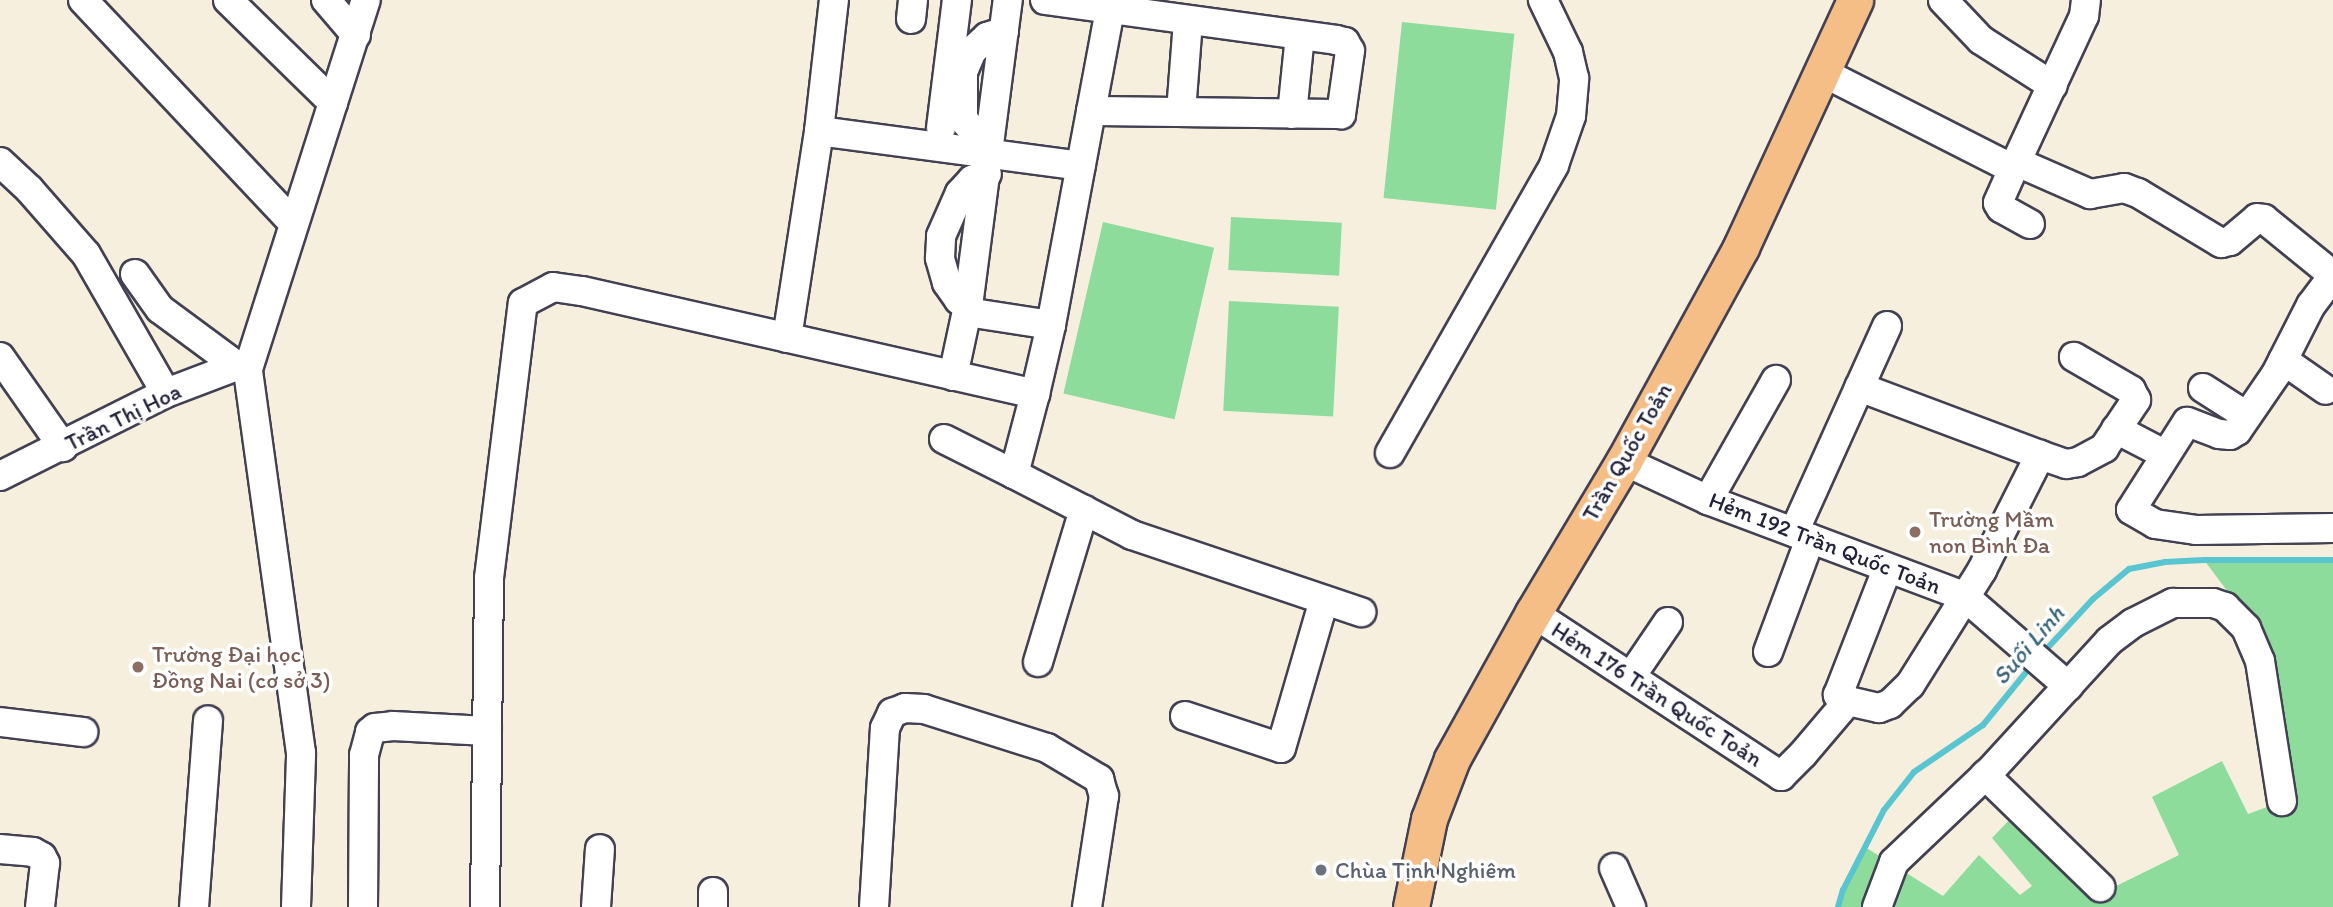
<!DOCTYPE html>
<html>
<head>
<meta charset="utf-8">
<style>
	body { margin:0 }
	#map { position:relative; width:2333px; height:907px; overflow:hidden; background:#f7efde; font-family:Itim,sans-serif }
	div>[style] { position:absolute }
	.green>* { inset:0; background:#8edc9b; transform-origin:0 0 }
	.stream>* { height:6px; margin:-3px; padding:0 3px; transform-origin:3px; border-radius:3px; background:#59c5d0 }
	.roads { filter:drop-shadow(2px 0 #424153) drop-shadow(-2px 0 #424153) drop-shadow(0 2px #424153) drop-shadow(0 -2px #424153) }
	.minor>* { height:28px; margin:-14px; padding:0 14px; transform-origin:14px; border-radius:14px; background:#fff }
	.major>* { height:35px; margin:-17.5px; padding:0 17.5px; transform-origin:17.5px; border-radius:17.5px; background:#f6be87 }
	.dots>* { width:19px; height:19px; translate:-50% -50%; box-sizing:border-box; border:4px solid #fff; border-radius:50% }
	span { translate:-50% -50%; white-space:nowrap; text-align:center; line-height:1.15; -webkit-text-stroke:7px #fff; paint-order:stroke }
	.street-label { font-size:23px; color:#22223b }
	.education-label { font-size:23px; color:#785e54 }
	.left { translate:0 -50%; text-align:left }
	.worship-label { font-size:23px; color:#5b616d }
	.water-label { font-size:24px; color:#386377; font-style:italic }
</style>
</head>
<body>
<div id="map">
	<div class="green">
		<i style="left:1402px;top:22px;width:113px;height:177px;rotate:6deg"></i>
		<i style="left:1231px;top:217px;width:111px;height:53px;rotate:3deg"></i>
		<i style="left:1103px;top:222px;width:114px;height:176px;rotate:13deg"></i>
		<i style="left:1229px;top:301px;width:110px;height:110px;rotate:3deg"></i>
		<i style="clip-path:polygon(2204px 560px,2333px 560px,2333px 907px,1838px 907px,1843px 890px,1865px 847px,1943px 896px,1979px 855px,2020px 895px,2032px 886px,1992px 838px,2015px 814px,2104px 892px,2179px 855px,2152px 797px,2222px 761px,2248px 814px,2286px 800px,2252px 624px)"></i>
	</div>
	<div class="stream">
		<i style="left:2041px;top:655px;width:76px;rotate:-47.1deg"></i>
		<i style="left:2093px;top:599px;width:47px;rotate:-39.8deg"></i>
		<i style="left:2129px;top:569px;width:37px;rotate:-11deg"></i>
		<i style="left:2165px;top:562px;width:39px;rotate:-3deg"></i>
		<i style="left:2204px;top:560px;width:129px"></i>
		<i style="left:1838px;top:907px;width:18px;rotate:-74deg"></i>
		<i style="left:1843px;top:890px;width:90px;rotate:-62.9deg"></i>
		<i style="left:1884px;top:810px;width:48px;rotate:-51.7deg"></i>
		<i style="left:1914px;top:772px;width:83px;rotate:-34.3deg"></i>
		<i style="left:1983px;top:725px;width:77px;rotate:-50.8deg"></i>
	</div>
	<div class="roads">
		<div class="minor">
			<i style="left:83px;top:0;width:306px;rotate:46.7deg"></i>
			<i style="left:228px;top:0;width:147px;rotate:44.4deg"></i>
			<i style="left:326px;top:0;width:46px;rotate:49.4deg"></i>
			<i style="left:1045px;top:0;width:294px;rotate:7.8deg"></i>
			<i style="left:1336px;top:40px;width:9px;rotate:13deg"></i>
			<i style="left:1345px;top:42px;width:10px;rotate:61deg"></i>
			<i style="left:1350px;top:51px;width:64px;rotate:98.1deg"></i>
			<i style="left:1341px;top:114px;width:250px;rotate:-179.3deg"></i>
			<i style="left:1943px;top:0;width:55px;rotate:46.5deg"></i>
			<i style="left:1981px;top:40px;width:85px;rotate:32.6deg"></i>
			<i style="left:911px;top:19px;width:19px;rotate:-84deg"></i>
			<i style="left:1824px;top:73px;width:212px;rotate:26.9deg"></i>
			<i style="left:2013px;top:169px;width:169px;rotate:-65.1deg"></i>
			<i style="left:2084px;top:16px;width:16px;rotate:-83deg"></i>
			<i style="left:1181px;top:112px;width:91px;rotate:-85.6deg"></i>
			<i style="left:1292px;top:114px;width:79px;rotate:-84.2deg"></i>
			<i style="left:941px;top:128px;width:129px;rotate:-82.9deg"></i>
			<i style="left:819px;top:131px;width:264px;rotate:7.6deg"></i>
			<i style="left:991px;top:152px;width:43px;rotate:-130.3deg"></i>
			<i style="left:963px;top:119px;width:47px;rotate:-90deg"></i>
			<i style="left:963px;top:72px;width:23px;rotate:-67deg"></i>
			<i style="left:972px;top:51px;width:21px;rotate:-43deg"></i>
			<i style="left:987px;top:37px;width:18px;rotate:-19deg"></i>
			<i style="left:0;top:162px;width:40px;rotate:43deg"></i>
			<i style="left:29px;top:189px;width:86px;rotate:48.8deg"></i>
			<i style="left:86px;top:254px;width:160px;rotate:60.1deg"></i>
			<i style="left:2017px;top:162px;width:80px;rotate:23.7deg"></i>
			<i style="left:2090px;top:194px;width:35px;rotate:-10deg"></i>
			<i style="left:2124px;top:188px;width:15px;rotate:20deg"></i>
			<i style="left:2138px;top:193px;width:97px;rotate:31.1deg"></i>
			<i style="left:2221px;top:243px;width:9px;rotate:-13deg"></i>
			<i style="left:2230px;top:241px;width:35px;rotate:-40deg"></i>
			<i style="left:2257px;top:218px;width:7px;rotate:8deg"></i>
			<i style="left:2264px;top:219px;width:89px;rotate:39.1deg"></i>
			<i style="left:2013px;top:169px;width:37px;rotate:114deg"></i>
			<i style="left:1998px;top:203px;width:6px;rotate:59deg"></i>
			<i style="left:2001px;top:208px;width:33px;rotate:29deg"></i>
			<i style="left:135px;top:274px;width:43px;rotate:54.5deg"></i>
			<i style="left:160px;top:309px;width:96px;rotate:36.5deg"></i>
			<i style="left:2333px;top:276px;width:36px;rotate:127deg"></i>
			<i style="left:2311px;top:305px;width:77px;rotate:116.9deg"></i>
			<i style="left:2276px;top:374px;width:69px;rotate:124.4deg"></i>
			<i style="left:2237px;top:431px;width:8px;rotate:150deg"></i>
			<i style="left:2230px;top:435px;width:11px;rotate:-175deg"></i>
			<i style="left:2219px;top:434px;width:34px;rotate:-159deg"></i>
			<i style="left:2187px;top:422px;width:104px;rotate:122.5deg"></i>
			<i style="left:2131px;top:510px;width:28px;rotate:30deg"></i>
			<i style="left:2155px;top:524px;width:41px;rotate:8.3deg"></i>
			<i style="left:2196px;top:530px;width:137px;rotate:-0.8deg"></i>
			<i style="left:968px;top:306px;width:11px;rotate:-146deg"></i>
			<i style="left:959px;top:300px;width:21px;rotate:-125deg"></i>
			<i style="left:947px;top:283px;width:26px;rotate:-106deg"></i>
			<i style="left:940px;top:258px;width:22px;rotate:-87deg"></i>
			<i style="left:941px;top:236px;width:47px;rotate:-66.2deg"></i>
			<i style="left:960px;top:193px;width:18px;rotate:-47deg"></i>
			<i style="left:972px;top:180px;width:16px;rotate:-22deg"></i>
			<i style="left:967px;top:312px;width:85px;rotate:8.8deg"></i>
			<i style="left:787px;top:338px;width:209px;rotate:-81.2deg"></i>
			<i style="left:819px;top:131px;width:132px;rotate:-83.5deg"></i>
			<i style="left:0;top:357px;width:110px;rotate:55deg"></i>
			<i style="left:2283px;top:360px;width:52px;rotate:34.9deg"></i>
			<i style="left:953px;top:376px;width:72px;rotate:-77.9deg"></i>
			<i style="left:968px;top:306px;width:309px;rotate:-82.6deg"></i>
			<i style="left:2203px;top:388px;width:52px;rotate:32.5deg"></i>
			<i style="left:1035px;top:394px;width:83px;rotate:104.7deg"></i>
			<i style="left:1014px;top:474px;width:133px;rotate:27.3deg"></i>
			<i style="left:1132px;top:535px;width:242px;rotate:18.6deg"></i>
			<i style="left:2116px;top:429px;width:54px;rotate:27.5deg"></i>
			<i style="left:944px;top:439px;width:78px;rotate:26.6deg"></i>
			<i style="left:1390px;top:453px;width:331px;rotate:-60.3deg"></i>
			<i style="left:1554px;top:165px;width:52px;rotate:-70.9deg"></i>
			<i style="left:1571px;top:116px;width:38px;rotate:-85deg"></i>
			<i style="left:1574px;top:78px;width:27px;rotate:-103deg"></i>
			<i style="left:1568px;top:52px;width:58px;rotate:-115.7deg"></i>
			<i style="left:2040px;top:455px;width:28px;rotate:19deg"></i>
			<i style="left:2066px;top:464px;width:12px;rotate:-9deg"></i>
			<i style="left:2078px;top:462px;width:30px;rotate:-28deg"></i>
			<i style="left:2104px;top:448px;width:58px;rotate:-56.3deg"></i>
			<i style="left:2136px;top:400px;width:11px;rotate:-117deg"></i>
			<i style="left:2131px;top:390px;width:66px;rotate:-149.9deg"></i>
			<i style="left:1624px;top:461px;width:93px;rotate:24.9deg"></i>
			<i style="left:1708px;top:500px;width:273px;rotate:20.6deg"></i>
			<i style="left:1964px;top:596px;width:138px;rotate:40.9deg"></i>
			<i style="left:0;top:476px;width:186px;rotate:-26.6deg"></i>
			<i style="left:166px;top:393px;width:76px;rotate:-20.8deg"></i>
			<i style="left:237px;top:366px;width:11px;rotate:15deg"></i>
			<i style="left:1708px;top:500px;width:138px;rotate:-60.5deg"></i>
			<i style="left:1794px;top:532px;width:226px;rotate:-65.7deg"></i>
			<i style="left:1533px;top:613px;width:297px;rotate:33.3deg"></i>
			<i style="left:1781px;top:776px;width:31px;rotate:-45deg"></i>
			<i style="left:1803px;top:754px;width:70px;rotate:-49.7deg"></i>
			<i style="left:1848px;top:701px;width:12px;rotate:-149deg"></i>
			<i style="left:1838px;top:695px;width:135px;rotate:-68.7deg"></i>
			<i style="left:1768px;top:652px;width:121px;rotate:-69.6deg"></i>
			<i style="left:1038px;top:662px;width:159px;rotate:-73.2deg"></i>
			<i style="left:1632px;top:675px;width:64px;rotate:-55.8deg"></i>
			<i style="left:1848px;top:701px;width:32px;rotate:13deg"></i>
			<i style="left:1879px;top:708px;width:12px;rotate:-20deg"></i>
			<i style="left:1890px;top:704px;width:28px;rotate:-44deg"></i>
			<i style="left:1910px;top:685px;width:136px;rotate:-57.9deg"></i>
			<i style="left:1982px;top:570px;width:129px;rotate:-63.2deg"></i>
			<i style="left:2040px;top:455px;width:193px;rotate:-159.4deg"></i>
			<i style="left:1185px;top:716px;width:101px;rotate:18.4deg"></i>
			<i style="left:1281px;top:748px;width:154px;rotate:-73.8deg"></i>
			<i style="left:0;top:722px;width:84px;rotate:6.9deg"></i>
			<i style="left:1985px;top:775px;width:161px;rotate:44.2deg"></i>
			<i style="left:0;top:849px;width:33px;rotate:5deg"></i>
			<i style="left:33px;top:852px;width:10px;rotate:29deg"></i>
			<i style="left:42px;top:857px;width:7px;rotate:63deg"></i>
			<i style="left:45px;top:863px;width:44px;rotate:96.5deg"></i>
			<i style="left:1614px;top:868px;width:43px;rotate:66.4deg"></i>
			<i style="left:194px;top:907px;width:187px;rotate:-85.7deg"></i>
			<i style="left:296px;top:907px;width:154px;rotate:-88.1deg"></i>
			<i style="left:301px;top:753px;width:388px;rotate:-97.9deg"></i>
			<i style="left:248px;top:369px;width:387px;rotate:-72.3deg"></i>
			<i style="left:363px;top:907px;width:152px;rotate:-89.6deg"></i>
			<i style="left:364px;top:755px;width:24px;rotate:-75deg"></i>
			<i style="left:370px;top:732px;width:6px;rotate:-39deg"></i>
			<i style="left:375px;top:728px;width:18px;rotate:-6deg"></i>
			<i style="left:393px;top:726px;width:94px;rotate:3deg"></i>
			<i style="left:485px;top:907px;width:329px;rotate:-89.3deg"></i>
			<i style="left:489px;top:578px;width:277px;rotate:-83deg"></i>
			<i style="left:523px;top:303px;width:34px;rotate:-28deg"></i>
			<i style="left:553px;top:287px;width:29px;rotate:8deg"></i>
			<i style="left:582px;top:291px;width:465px;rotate:12.8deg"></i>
			<i style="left:1035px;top:394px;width:71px;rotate:-76.9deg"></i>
			<i style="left:1051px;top:325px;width:331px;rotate:-79.4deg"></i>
			<i style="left:596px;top:907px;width:58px;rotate:-86.1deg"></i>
			<i style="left:713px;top:907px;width:15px;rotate:-90deg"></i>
			<i style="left:874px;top:907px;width:179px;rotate:-86.5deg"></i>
			<i style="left:885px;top:728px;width:17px;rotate:-65deg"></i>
			<i style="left:892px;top:713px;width:14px;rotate:-21deg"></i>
			<i style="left:905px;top:708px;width:19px;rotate:3deg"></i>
			<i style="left:924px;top:709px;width:129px;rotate:17.6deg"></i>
			<i style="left:1047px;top:748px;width:61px;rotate:30.8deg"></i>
			<i style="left:1099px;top:779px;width:18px;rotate:74deg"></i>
			<i style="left:1104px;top:796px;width:112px;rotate:98.7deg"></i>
			<i style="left:1877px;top:907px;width:48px;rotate:-69.3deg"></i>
			<i style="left:1894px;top:862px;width:132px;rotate:-43.5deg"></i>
			<i style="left:1990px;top:771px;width:176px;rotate:-47.5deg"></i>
			<i style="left:2109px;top:641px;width:30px;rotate:-37deg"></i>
			<i style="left:2133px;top:623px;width:45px;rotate:-26.6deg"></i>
			<i style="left:2173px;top:603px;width:40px"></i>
			<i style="left:2213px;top:603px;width:13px;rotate:18deg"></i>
			<i style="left:2225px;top:607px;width:30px;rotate:45deg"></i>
			<i style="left:2246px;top:628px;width:36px;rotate:67deg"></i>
			<i style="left:2260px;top:661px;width:142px;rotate:81.1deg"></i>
		</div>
		<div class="major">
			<i style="left:1411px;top:907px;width:90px;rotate:-78.4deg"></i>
			<i style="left:1429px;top:819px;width:64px;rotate:-69deg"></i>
			<i style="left:1452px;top:759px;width:167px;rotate:-61deg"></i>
			<i style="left:1533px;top:613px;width:177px;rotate:-59.1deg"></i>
			<i style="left:1624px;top:461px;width:244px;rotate:-61.3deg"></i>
			<i style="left:1741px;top:247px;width:272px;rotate:-65.2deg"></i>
		</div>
	</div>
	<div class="dots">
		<i style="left:1915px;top:532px;background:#8d6e63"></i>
		<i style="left:138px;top:667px;background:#8d6e63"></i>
		<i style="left:1321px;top:870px;background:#6b7280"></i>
	</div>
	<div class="street-label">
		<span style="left:123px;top:417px;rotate:-26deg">Trần Thị Hoa</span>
		<span style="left:1627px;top:452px;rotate:-60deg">Trần Quốc Toản</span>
		<span style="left:1825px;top:543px;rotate:21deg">Hẻm 192 Trần Quốc Toản</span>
		<span style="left:1657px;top:694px;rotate:33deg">Hẻm 176 Trần Quốc Toản</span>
	</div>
	<div class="education-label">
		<span class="left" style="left:1929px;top:532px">Trường Mầm<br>non Bình Đa</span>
		<span class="left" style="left:152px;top:667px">Trường Đại học<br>Đồng Nai (cơ sở 3)</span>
	</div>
	<div class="worship-label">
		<span class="left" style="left:1335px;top:870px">Chùa Tịnh Nghiêm</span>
	</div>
	<div class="water-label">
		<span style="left:2028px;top:645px;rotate:-49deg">Suối Linh</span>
	</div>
</div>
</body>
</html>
